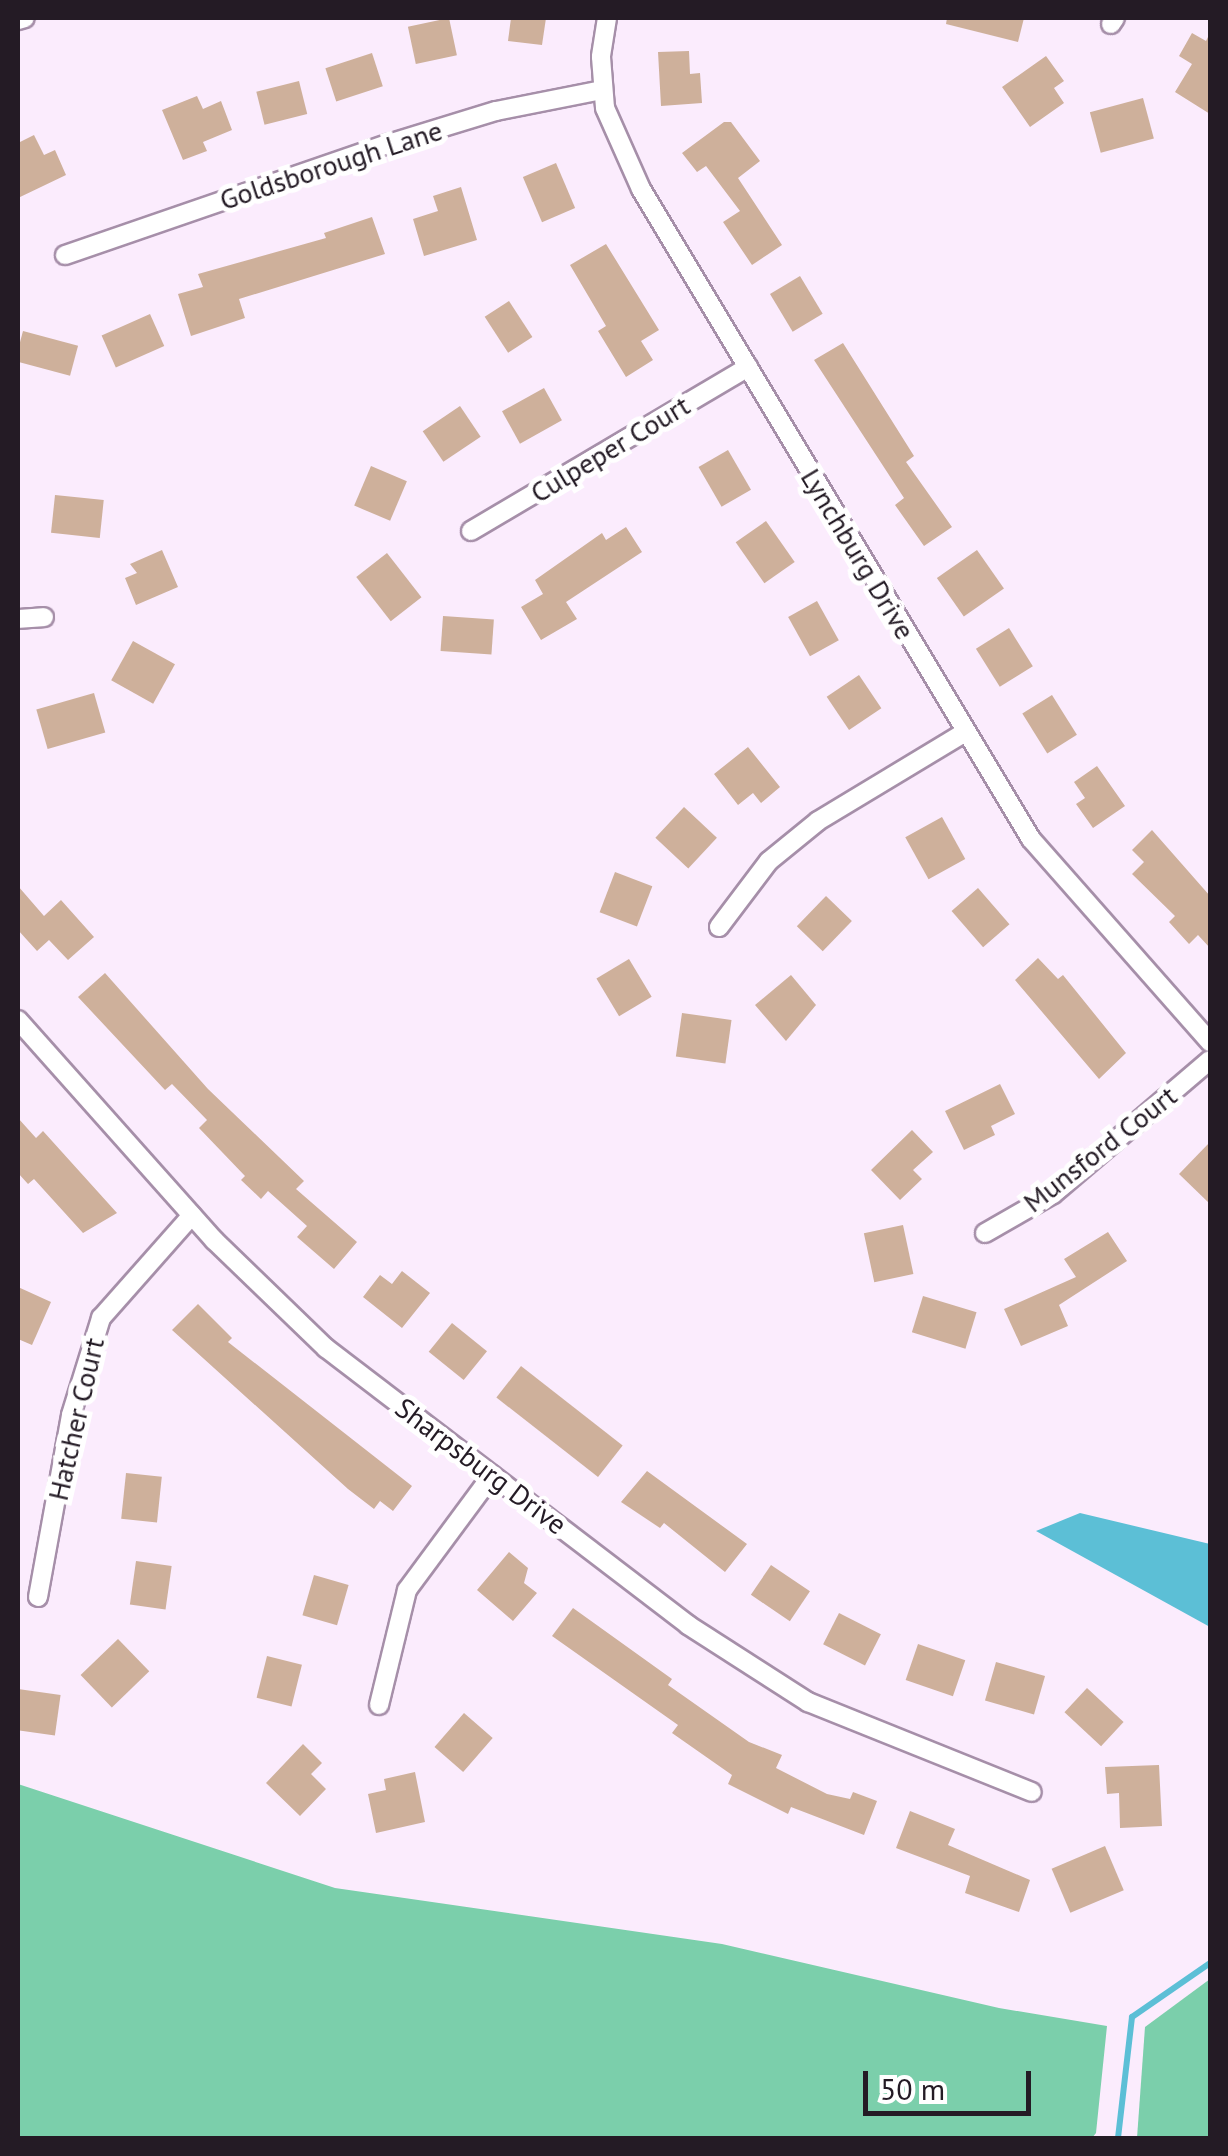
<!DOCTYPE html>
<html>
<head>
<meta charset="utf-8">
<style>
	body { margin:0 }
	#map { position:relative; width:1228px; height:2156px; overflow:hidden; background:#fbecfd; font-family:"PT Sans",sans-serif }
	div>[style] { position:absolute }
	.forest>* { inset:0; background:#7bcfab }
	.water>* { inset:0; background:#5cbfd6 }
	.stream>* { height:6px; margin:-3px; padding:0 3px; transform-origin:3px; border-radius:3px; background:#5cbfd6 }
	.building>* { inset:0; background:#ceb09b; transform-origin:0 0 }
	.roads { filter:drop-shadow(2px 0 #a68fa9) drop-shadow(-2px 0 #a68fa9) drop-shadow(0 2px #a68fa9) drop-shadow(0 -2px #a68fa9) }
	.minor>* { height:18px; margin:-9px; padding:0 9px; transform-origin:9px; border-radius:9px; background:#fff }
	span { translate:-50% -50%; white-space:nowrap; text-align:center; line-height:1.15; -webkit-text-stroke:10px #fff; paint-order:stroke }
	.street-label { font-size:28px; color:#241b25 }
	.frame { position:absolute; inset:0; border:20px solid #241b25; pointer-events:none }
	.scale { position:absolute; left:863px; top:2071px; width:168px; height:45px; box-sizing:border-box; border:5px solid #241b25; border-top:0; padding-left:12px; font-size:30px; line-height:35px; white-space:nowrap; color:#241b25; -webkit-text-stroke:8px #fff; paint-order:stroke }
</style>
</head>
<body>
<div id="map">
	<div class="forest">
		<i style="clip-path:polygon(18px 1784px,335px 1888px,722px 1944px,999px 2008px,1107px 2026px,1096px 2133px,1092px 2138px,18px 2138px)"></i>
		<i style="clip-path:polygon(1210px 1979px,1210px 2138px,1137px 2138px,1145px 2027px)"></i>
	</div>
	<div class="water">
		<i style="clip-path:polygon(1080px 1513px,1210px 1544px,1210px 1627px,1036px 1531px)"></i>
	</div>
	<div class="stream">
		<i style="left:1118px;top:2138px;width:122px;rotate:-83.4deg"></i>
		<i style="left:1132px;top:2017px;width:95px;rotate:-34.7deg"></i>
	</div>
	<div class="building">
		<i style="left:449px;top:18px;width:38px;height:42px;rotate:78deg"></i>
		<i style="clip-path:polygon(511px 18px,546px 18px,542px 45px,508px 41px)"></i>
		<i style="clip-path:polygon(947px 18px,1024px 18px,1018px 42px,946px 24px)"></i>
		<i style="clip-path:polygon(1192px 33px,1206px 41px,1210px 33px,1210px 114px,1175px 92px,1192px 64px,1179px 56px)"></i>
		<i style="clip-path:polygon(689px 51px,690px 74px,700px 73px,702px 103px,661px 106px,658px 52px)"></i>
		<i style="left:372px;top:53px;width:35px;height:49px;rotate:72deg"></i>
		<i style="clip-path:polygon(1046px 56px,1064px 81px,1054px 88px,1064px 103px,1030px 127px,1002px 87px)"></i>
		<i style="left:299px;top:81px;width:34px;height:44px;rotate:76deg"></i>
		<i style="clip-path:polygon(197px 96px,203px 109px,221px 101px,232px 130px,203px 142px,207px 151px,183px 160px,162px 110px)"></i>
		<i style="left:1143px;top:98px;width:42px;height:55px;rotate:75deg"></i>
		<i style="clip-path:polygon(724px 122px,731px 122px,760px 161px,738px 178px,782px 245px,752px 265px,723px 222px,740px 211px,706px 166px,697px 172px,682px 153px)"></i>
		<i style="clip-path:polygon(34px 135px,44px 155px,55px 150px,66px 175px,18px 198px,18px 143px)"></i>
		<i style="left:556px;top:163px;width:49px;height:36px;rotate:67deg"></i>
		<i style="clip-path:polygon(461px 187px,477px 240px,424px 256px,413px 219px,438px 211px,433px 196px)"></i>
		<i style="clip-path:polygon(372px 217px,385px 254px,239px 299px,245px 318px,191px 336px,178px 294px,203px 287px,198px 274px,326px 238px,324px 233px)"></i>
		<i style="clip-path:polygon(606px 244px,659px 330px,641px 341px,653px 360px,626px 377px,598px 331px,606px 326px,570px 265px)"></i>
		<i style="left:800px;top:276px;width:44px;height:35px;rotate:59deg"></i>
		<i style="left:509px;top:301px;width:43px;height:29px;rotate:57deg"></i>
		<i style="left:150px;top:314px;width:35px;height:53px;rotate:66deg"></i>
		<i style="left:23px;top:331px;width:57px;height:31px;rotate:15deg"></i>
		<i style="clip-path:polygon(843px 343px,914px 456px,906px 462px,952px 527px,924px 546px,895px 505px,904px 498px,814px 360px)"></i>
		<i style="left:544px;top:388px;width:37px;height:48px;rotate:61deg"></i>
		<i style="left:460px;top:406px;width:37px;height:45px;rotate:56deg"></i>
		<i style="left:728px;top:450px;width:46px;height:34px;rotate:60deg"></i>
		<i style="left:371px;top:466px;width:39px;height:43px;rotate:23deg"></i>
		<i style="left:55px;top:495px;width:49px;height:38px;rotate:6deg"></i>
		<i style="left:766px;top:521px;width:50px;height:37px;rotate:55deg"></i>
		<i style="clip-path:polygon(626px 527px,642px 552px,566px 602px,577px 619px,541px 640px,521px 607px,543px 594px,535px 580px,602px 533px,606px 540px)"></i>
		<i style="clip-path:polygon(162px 550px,178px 587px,136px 605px,125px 578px,137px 573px,130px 564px)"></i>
		<i style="left:977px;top:550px;width:47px;height:49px;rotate:55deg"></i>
		<i style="left:387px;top:553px;width:56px;height:39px;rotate:52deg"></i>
		<i style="left:817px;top:601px;width:45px;height:33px;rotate:61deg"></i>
		<i style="left:443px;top:616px;width:51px;height:35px;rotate:4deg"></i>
		<i style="left:1009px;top:628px;width:45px;height:39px;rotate:58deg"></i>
		<i style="left:133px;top:641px;width:48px;height:45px;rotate:29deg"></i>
		<i style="left:859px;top:675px;width:40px;height:39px;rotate:56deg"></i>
		<i style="left:94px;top:693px;width:41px;height:60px;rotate:74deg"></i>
		<i style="left:1052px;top:695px;width:47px;height:35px;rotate:58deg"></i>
		<i style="clip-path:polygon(748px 747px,780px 787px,761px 803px,753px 793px,738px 805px,714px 774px)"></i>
		<i style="clip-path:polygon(1097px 766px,1125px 806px,1093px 828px,1076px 804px,1085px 798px,1074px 782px)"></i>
		<i style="left:684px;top:807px;width:45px;height:42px;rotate:43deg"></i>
		<i style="left:942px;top:817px;width:48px;height:42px;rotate:61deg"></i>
		<i style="clip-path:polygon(1152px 830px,1210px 896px,1210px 948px,1198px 935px,1189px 944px,1169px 922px,1175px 916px,1132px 874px,1144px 862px,1132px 850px)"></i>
		<i style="left:615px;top:872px;width:40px;height:43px;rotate:21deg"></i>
		<i style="clip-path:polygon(18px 886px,44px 916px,61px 900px,94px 937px,68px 960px,49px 940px,37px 951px,18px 930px)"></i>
		<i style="left:978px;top:888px;width:48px;height:35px;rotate:49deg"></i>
		<i style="left:826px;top:896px;width:36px;height:42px;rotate:44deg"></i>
		<i style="clip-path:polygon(1038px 958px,1058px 979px,1063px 975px,1126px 1053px,1099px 1079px,1015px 980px)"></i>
		<i style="left:629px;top:959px;width:44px;height:38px;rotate:59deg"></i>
		<i style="clip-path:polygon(105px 973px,208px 1089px,304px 1181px,296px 1189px,357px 1242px,334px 1269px,297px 1237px,307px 1226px,268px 1191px,261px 1199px,241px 1180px,245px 1176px,199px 1128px,207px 1120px,172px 1084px,165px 1090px,78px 997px)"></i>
		<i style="clip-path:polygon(791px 975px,816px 1005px,786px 1041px,755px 1005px)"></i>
		<i style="left:682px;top:1013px;width:50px;height:44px;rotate:8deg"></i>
		<i style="clip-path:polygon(1000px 1084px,1015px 1114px,991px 1126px,995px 1135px,964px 1150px,945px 1111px)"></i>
		<i style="clip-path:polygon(18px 1118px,36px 1138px,43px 1131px,117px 1213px,83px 1233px,34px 1179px,28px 1184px,18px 1173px)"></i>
		<i style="clip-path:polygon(912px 1130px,933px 1152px,913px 1170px,922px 1179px,900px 1200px,871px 1170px)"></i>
		<i style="clip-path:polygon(1210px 1142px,1210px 1204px,1179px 1174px)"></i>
		<i style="left:903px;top:1225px;width:50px;height:40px;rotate:78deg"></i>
		<i style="clip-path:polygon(1108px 1232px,1127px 1261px,1059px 1305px,1068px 1326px,1021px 1346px,1004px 1309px,1076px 1277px,1064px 1259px)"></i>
		<i style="clip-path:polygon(402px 1271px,430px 1293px,402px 1328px,363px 1297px,380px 1275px,392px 1284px)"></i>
		<i style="clip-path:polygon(18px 1287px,51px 1302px,32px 1345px,18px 1339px)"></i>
		<i style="left:923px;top:1296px;width:56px;height:38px;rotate:17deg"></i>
		<i style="clip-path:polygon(198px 1304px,232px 1338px,228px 1342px,412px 1486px,393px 1511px,380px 1501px,374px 1509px,348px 1489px,172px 1330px)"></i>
		<i style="left:452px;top:1323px;width:45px;height:37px;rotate:39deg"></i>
		<i style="left:521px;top:1366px;width:129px;height:40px;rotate:38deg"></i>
		<i style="clip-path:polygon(647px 1471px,747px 1544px,725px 1572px,664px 1523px,660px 1528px,621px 1502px)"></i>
		<i style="left:126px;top:1473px;width:36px;height:46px;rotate:6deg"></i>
		<i style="clip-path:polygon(509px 1552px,528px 1568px,524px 1583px,537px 1593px,513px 1621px,477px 1590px)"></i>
		<i style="left:136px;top:1561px;width:36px;height:44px;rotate:8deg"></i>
		<i style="left:771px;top:1565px;width:47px;height:36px;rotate:34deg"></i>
		<i style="left:314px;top:1575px;width:36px;height:42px;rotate:16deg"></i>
		<i style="clip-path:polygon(573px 1608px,672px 1679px,668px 1685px,749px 1742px,782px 1755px,776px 1768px,827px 1794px,850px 1799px,853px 1792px,877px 1801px,864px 1835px,791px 1807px,788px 1814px,728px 1784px,732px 1775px,672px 1733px,678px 1725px,552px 1636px)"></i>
		<i style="left:839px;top:1613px;width:47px;height:35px;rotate:27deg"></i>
		<i style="left:118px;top:1639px;width:45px;height:52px;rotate:46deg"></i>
		<i style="left:918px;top:1644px;width:50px;height:38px;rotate:19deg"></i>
		<i style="left:267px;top:1656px;width:36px;height:43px;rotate:14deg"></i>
		<i style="left:996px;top:1662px;width:51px;height:40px;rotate:16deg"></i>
		<i style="left:1087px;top:1688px;width:50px;height:33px;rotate:43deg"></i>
		<i style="left:18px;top:1689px;width:43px;height:41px;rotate:8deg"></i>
		<i style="left:464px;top:1713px;width:38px;height:45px;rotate:41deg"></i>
		<i style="clip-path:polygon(303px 1744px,322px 1763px,311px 1774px,326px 1789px,300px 1816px,266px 1783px)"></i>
		<i style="clip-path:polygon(1159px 1765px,1162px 1826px,1120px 1828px,1119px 1793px,1107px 1794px,1105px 1767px)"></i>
		<i style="clip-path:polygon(415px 1772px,425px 1822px,376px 1833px,368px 1794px,386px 1790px,384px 1779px)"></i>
		<i style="clip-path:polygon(910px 1811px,955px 1829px,948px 1845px,1030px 1880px,1019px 1912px,965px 1893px,970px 1876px,896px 1848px)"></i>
		<i style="left:1105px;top:1846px;width:48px;height:58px;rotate:67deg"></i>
	</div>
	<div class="roads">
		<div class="minor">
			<i style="left:607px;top:18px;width:39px;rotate:99deg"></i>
			<i style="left:601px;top:57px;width:51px;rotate:85.5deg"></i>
			<i style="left:605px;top:108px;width:89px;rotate:66deg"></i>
			<i style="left:641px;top:189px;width:758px;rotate:59.04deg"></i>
			<i style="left:1031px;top:839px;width:271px;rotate:48.6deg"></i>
			<i style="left:18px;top:20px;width:7px;rotate:-16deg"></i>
			<i style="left:1111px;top:24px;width:7px;rotate:-56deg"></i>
			<i style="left:65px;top:255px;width:342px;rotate:-19deg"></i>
			<i style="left:388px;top:144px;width:113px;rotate:-17deg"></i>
			<i style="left:496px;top:111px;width:108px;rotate:-11.2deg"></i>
			<i style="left:471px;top:531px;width:322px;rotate:-30.6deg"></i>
			<i style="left:18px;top:619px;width:26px;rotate:-4deg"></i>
			<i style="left:719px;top:927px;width:83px;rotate:-52.9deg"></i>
			<i style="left:769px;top:861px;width:63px;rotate:-39.2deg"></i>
			<i style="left:818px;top:821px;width:170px;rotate:-31.1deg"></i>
			<i style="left:18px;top:1020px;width:295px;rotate:48.3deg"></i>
			<i style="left:214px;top:1240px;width:156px;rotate:44deg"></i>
			<i style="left:326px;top:1348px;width:456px;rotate:37.4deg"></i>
			<i style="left:688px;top:1625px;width:143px;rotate:32.7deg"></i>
			<i style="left:808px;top:1702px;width:241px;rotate:21.9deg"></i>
			<i style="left:985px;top:1233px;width:78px;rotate:-29.8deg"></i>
			<i style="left:1053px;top:1194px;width:206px;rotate:-40.5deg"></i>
			<i style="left:38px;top:1597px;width:185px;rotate:-79.7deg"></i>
			<i style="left:71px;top:1415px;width:102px;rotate:-72.8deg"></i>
			<i style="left:101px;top:1318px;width:137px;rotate:-48.5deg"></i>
			<i style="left:379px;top:1705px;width:118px;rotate:-76.3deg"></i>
			<i style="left:407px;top:1590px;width:143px;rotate:-53.5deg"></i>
		</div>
	</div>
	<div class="street-label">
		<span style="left:331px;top:165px;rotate:-18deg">Goldsborough Lane</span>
		<span style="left:610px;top:449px;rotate:-31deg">Culpeper Court</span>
		<span style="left:858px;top:554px;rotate:59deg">Lynchburg Drive</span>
		<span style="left:1100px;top:1149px;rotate:-38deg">Munsford Court</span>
		<span style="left:76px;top:1419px;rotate:-77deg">Hatcher Court</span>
		<span style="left:481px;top:1466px;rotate:37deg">Sharpsburg Drive</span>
	</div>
	<div class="frame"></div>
	<div class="scale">50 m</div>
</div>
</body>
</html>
